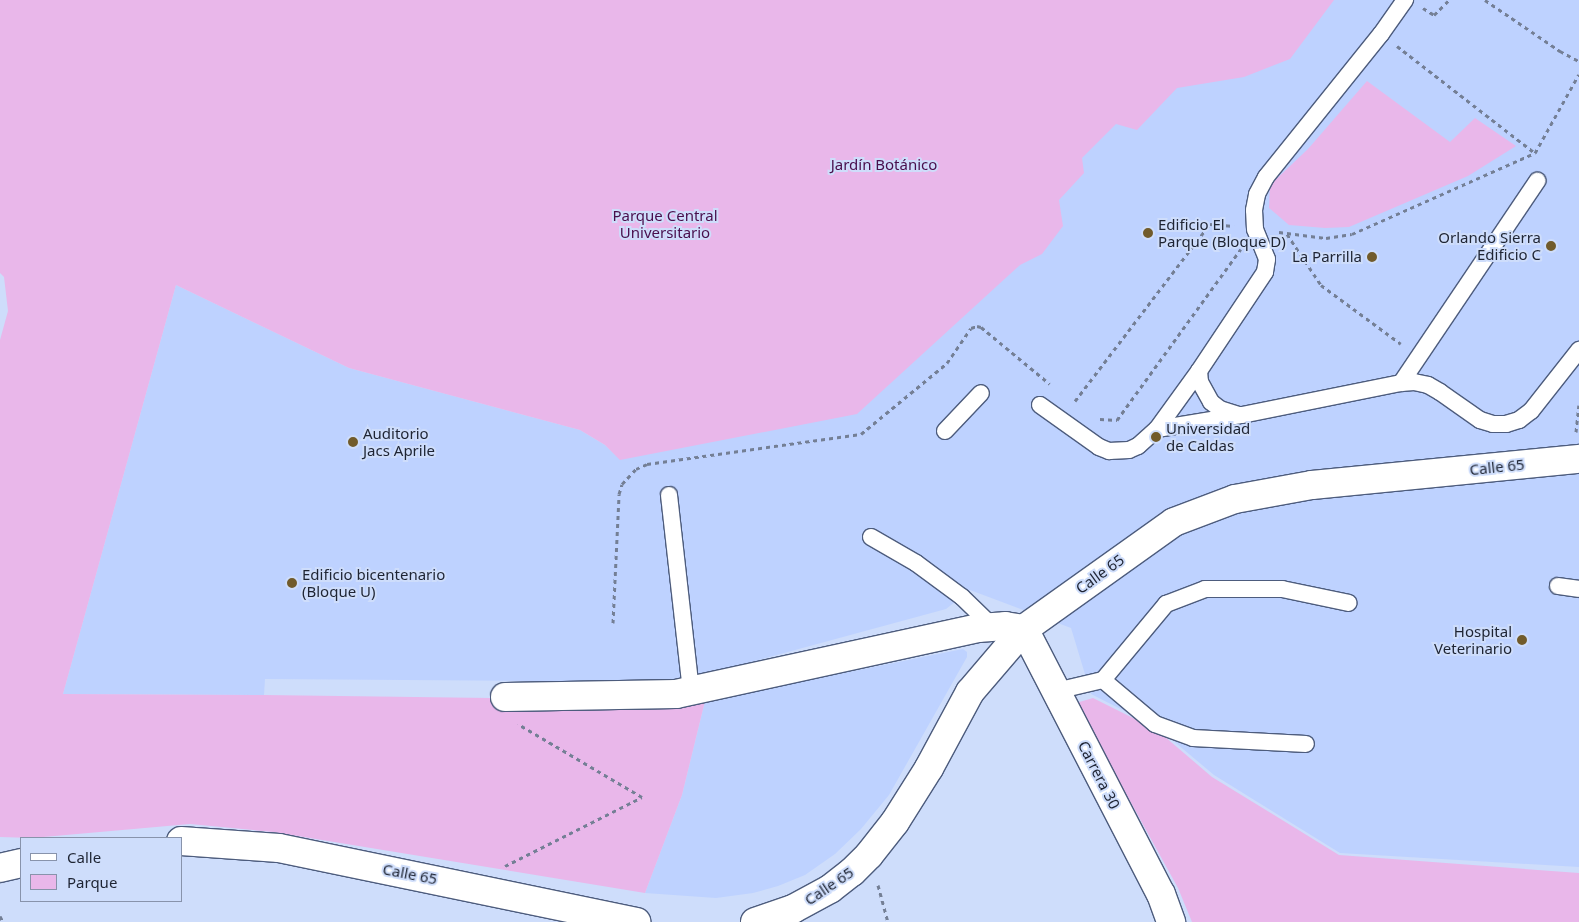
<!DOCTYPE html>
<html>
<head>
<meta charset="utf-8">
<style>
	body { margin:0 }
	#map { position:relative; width:1579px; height:922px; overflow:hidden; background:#ceddfb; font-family:"Noto Sans",sans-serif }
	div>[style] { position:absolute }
	.built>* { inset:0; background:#bed2ff }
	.green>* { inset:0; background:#e9b7ea }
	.path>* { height:3px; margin-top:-1.5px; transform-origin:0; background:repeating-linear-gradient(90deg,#747f95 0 4px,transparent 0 8px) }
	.roads { filter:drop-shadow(1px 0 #4d5c7d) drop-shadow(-1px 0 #4d5c7d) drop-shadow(0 1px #4d5c7d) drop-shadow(0 -1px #4d5c7d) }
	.service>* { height:16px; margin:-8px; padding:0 8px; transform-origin:8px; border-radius:8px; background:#fff }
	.minor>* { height:28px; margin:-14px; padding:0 14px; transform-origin:14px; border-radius:14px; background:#fff }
	.secondary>* { height:28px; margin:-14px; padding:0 14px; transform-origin:14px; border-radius:14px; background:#fff }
	.dots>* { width:14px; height:14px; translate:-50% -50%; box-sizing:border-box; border:2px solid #ceddfb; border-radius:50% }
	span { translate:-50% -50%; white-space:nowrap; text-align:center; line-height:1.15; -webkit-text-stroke:4px #ceddfb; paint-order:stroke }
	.park-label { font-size:15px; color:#490e4c }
	.poi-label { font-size:15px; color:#1e2433 }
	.left { translate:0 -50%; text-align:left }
	.right { translate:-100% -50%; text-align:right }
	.street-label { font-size:15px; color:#1e2433 }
	.legend { position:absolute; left:20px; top:837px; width:162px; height:65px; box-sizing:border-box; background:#ceddfb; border:1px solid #8893ab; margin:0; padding:6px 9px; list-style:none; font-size:15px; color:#1e2433 }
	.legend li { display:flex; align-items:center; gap:10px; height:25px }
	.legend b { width:25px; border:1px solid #8893ab }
</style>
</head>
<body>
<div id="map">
	<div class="built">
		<i style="clip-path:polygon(557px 0,1579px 0,1579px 867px,1340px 853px,1214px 775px,1158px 728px,1091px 694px,1071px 628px,970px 590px,946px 609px,677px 682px,265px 679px,264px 695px,63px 694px,176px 285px,349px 368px,580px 430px,605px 445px,620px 459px)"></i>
		<i style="clip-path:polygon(963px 649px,967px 652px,967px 657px,889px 795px,861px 829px,835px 854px,805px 875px,778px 886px,753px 893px,716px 898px,645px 893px,682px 795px,705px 701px)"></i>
	</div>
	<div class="green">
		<i style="clip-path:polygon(0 0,1334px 0,1290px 59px,1244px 77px,1177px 88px,1137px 130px,1116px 124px,1082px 158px,1084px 173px,1059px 200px,1063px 226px,1042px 254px,1020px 265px,857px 414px,620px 460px,605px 445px,580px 430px,349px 368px,176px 285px,63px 694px,264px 695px,705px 701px,682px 795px,645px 893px,273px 832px,190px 824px,32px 838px,0 837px,0 340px,8px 311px,4px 277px,0 273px)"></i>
		<i style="clip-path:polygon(1367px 81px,1450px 142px,1475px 118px,1516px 146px,1468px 176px,1349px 227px,1325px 228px,1289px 225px,1269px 208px,1270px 185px,1308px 149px)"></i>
		<i style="clip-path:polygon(1093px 698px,1157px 730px,1212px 777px,1339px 855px,1579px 873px,1579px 922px,1192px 922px,1178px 888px,1076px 703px)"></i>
	</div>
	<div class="path">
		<i style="left:1485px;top:0;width:91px;rotate:34.2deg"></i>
		<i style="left:1560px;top:51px;width:21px;rotate:28deg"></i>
		<i style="left:1423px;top:8px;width:13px;rotate:32deg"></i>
		<i style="left:1434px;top:15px;width:21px;rotate:-45deg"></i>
		<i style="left:1397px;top:46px;width:175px;rotate:37.8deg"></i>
		<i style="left:1279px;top:232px;width:47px;rotate:7.3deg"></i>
		<i style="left:1326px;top:238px;width:26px;rotate:-9deg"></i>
		<i style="left:1352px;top:234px;width:200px;rotate:-23.9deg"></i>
		<i style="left:1535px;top:153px;width:90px;rotate:-60.9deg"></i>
		<i style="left:1287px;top:234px;width:61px;rotate:56.3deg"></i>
		<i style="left:1321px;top:285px;width:99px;rotate:36.4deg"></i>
		<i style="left:1075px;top:401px;width:223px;rotate:-52.7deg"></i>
		<i style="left:1210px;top:224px;width:24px;rotate:5deg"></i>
		<i style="left:1100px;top:419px;width:17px;rotate:3deg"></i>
		<i style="left:1117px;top:420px;width:211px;rotate:-54.1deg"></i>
		<i style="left:1576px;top:432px;width:27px;rotate:-84deg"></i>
		<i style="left:613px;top:623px;width:129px;rotate:-87.3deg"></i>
		<i style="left:619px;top:494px;width:10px;rotate:-73deg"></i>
		<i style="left:622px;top:484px;width:21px;rotate:-47deg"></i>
		<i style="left:636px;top:469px;width:12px;rotate:-24deg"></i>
		<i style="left:647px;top:464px;width:216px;rotate:-8deg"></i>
		<i style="left:861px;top:434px;width:112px;rotate:-39.5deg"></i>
		<i style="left:947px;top:363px;width:42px;rotate:-55.6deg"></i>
		<i style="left:971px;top:328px;width:6px;rotate:-18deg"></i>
		<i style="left:977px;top:326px;width:4px;rotate:14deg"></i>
		<i style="left:981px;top:327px;width:89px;rotate:39.6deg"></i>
		<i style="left:505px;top:866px;width:153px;rotate:-26.7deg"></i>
		<i style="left:642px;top:797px;width:144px;rotate:-149.5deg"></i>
		<i style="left:878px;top:885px;width:38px;rotate:75deg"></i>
		<i style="left:0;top:916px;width:7px;rotate:63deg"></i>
	</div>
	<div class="roads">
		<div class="service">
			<i style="left:1199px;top:371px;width:11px;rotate:85deg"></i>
			<i style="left:1200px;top:382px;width:23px;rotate:61deg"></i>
			<i style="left:1211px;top:402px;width:11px;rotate:38deg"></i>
			<i style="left:1220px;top:409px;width:20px;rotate:18deg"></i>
			<i style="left:1401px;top:383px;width:244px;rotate:-56deg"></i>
			<i style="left:1040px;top:405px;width:72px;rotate:35.4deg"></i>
			<i style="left:1099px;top:447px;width:11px;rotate:22deg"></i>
			<i style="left:1109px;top:451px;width:20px;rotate:-3deg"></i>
			<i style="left:1129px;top:450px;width:10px;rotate:-24deg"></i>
			<i style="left:1138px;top:446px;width:25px;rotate:-42deg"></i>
			<i style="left:1157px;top:429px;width:72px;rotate:-54.1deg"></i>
			<i style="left:1199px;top:371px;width:119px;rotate:-56.3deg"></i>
			<i style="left:1265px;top:272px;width:13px;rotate:-81deg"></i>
			<i style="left:1267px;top:259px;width:32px;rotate:-112deg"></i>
			<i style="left:1255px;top:229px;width:19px;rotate:-93deg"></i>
			<i style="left:1254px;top:210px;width:16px;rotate:-79deg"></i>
			<i style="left:1257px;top:194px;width:19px;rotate:-62deg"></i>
			<i style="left:1266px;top:177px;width:184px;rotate:-51.2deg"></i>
			<i style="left:1381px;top:34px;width:42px;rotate:-54.8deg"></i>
			<i style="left:1157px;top:429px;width:86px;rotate:-9.4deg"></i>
			<i style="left:1242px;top:415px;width:162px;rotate:-11.4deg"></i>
			<i style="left:1401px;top:383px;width:13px;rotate:-4deg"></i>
			<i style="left:1414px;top:382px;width:14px;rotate:12deg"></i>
			<i style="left:1428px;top:385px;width:14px;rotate:30deg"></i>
			<i style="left:1440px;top:392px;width:49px;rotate:35deg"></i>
			<i style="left:1480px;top:420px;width:14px;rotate:17deg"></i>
			<i style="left:1493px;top:424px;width:13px"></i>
			<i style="left:1506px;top:424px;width:14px;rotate:-17deg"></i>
			<i style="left:1519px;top:420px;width:15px;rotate:-37deg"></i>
			<i style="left:1531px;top:411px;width:78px;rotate:-51.8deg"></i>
			<i style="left:945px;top:431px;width:52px;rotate:-46.5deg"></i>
			<i style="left:669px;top:495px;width:198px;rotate:83.6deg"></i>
			<i style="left:871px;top:537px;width:52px;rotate:30deg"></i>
			<i style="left:916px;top:563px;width:57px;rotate:36.5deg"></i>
			<i style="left:962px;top:597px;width:42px;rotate:44deg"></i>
			<i style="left:1558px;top:586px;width:21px;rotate:8deg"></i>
			<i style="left:1103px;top:680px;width:68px;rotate:40.2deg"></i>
			<i style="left:1155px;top:724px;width:40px;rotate:20.2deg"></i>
			<i style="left:1193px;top:738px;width:113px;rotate:3deg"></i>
			<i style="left:1056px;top:691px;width:48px;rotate:-13.2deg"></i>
			<i style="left:1103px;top:680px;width:99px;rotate:-50.3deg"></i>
			<i style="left:1166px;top:604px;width:42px;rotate:-21deg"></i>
			<i style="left:1205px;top:589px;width:77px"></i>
			<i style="left:1282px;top:589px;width:68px;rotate:11.8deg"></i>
		</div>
		<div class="minor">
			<i style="left:505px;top:697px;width:171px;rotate:-1deg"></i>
			<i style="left:676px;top:694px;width:309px;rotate:-12.3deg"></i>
			<i style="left:978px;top:628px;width:27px;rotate:-4deg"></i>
			<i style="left:1005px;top:626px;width:19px;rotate:9deg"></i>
			<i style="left:1024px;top:629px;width:298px;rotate:62.7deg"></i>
			<i style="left:1161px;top:894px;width:30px;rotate:70deg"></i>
		</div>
		<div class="secondary">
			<i style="left:181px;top:841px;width:98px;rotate:4.1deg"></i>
			<i style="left:279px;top:848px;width:365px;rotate:11.7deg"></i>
			<i style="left:0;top:868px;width:22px;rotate:-13deg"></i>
			<i style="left:755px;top:922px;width:40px;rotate:-18.9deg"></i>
			<i style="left:793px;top:909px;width:42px;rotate:-28.4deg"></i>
			<i style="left:830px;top:889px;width:28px;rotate:-38deg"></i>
			<i style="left:852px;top:872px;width:24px;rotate:-45deg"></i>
			<i style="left:869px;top:855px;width:42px;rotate:-51.8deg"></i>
			<i style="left:895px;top:822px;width:64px;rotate:-57.8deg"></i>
			<i style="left:929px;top:768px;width:86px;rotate:-61.7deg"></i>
			<i style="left:970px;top:692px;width:83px;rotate:-49.4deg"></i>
			<i style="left:1024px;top:629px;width:184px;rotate:-35.5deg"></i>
			<i style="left:1174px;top:522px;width:65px;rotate:-20.7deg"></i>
			<i style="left:1235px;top:499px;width:78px;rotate:-10.3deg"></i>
			<i style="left:1312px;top:485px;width:268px;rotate:-5.6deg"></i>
		</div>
	</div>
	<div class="dots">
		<i style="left:1148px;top:233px;background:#715b2b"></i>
		<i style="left:1551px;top:246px;background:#715b2b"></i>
		<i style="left:1372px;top:257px;background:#715b2b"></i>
		<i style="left:1156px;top:437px;background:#715b2b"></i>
		<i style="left:353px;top:442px;background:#715b2b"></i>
		<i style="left:292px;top:583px;background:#715b2b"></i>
		<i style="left:1522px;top:640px;background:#715b2b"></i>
	</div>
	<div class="park-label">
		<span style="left:884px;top:165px">Jardín Botánico</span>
		<span style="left:665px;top:224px">Parque Central<br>Universitario</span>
	</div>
	<div class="poi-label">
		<span class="left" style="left:1158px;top:233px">Edificio El<br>Parque (Bloque D)</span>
		<span class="right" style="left:1541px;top:246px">Orlando Sierra<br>Edificio C</span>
		<span class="right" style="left:1362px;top:257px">La Parrilla</span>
		<span class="left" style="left:1166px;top:437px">Universidad<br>de Caldas</span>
		<span class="left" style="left:363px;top:442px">Auditorio<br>Jacs Aprile</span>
		<span class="left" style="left:302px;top:583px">Edificio bicentenario<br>(Bloque U)</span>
		<span class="right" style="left:1512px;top:640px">Hospital<br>Veterinario</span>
	</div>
	<div class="street-label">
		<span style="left:1497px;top:467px;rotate:-6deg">Calle 65</span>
		<span style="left:1100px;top:574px;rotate:-36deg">Calle 65</span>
		<span style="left:1099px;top:775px;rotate:63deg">Carrera 30</span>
		<span style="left:410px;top:874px;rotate:11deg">Calle 65</span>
		<span style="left:829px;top:886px;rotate:-34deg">Calle 65</span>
	</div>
	<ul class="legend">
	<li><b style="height:6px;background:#fff"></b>Calle</li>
	<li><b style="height:14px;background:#e9b7ea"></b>Parque</li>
	</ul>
</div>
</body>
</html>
